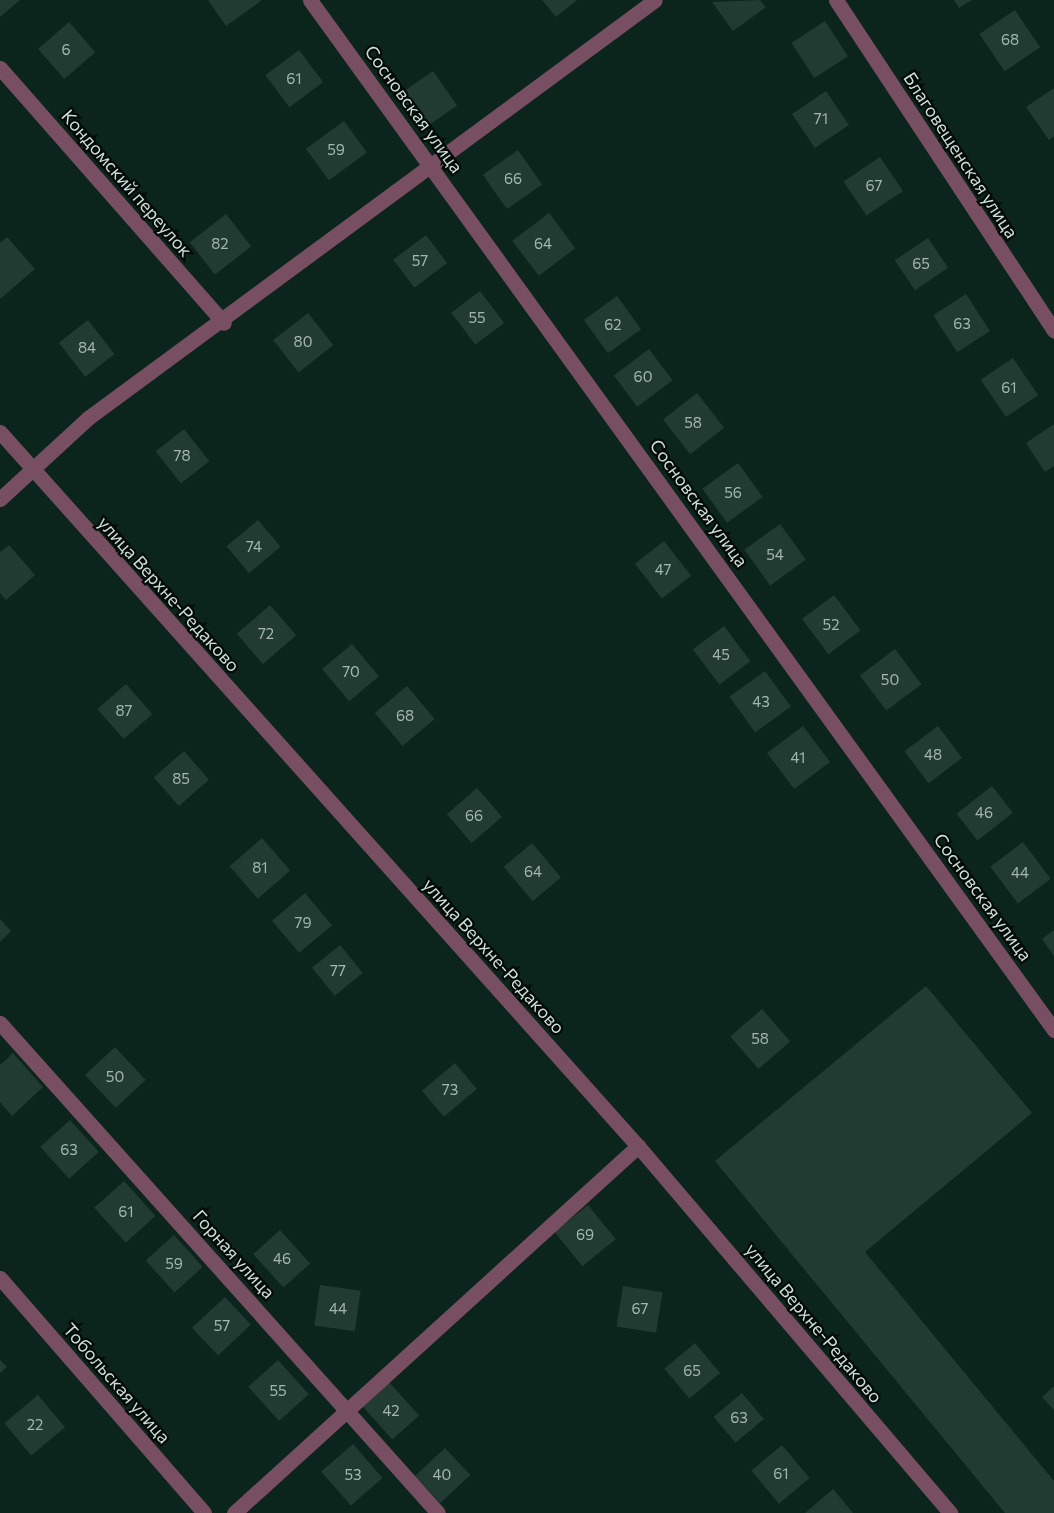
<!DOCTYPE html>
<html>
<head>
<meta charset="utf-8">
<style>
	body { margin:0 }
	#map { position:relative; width:1054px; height:1513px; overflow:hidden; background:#0b241c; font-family:Commissioner,sans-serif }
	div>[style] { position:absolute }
	.building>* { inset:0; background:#223b32; transform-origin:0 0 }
	.minor>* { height:15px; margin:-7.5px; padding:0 7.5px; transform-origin:7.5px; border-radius:7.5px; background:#784f62 }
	span { translate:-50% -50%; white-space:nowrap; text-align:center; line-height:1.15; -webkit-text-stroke:4.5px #030b08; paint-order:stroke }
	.number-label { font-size:15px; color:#a4b6af }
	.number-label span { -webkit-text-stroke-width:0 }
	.street-label { font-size:18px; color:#d0dfd9 }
</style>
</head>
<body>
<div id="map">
	<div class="building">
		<i style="clip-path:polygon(0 0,20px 0,0 17px)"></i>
		<i style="clip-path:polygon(208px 0,260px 0,261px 1px,226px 26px)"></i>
		<i style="clip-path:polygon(542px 0,577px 0,556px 17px)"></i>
		<i style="clip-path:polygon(760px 0,766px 7px,733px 31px,712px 2px)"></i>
		<i style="clip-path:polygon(954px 0,972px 0,959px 8px)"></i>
		<i style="left:1015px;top:10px;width:45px;height:43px;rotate:56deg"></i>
		<i style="left:825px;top:21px;width:42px;height:40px;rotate:57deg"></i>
		<i style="left:69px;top:22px;width:40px;height:41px;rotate:49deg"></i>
		<i style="left:299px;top:50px;width:40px;height:42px;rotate:53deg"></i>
		<i style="left:433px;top:71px;width:42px;height:42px;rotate:55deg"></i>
		<i style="clip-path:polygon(1054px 88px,1054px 136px,1049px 140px,1026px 107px)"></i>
		<i style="left:826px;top:91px;width:41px;height:41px;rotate:56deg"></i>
		<i style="left:344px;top:121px;width:39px;height:47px;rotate:54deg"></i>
		<i style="left:518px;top:150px;width:42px;height:43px;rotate:55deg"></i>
		<i style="left:880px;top:157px;width:41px;height:44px;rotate:56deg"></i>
		<i style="left:549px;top:213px;width:44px;height:46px;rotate:53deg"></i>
		<i style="left:226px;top:214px;width:41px;height:46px;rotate:52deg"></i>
		<i style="left:426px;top:235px;width:35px;height:41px;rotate:53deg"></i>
		<i style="clip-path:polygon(7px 237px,35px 269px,0 299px,0 243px)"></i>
		<i style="left:928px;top:238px;width:36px;height:40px;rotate:56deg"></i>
		<i style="left:480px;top:291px;width:40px;height:36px;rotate:53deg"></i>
		<i style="left:966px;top:294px;width:44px;height:39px;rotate:57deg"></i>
		<i style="left:617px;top:296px;width:41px;height:41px;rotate:54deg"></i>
		<i style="left:308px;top:313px;width:41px;height:44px;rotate:52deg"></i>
		<i style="left:88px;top:320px;width:43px;height:37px;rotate:52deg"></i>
		<i style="left:649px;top:349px;width:39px;height:44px;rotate:53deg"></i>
		<i style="left:1013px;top:358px;width:45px;height:39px;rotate:56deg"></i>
		<i style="left:697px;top:393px;width:44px;height:43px;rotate:52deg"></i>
		<i style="clip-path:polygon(1054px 424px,1054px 466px,1045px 472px,1026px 443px)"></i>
		<i style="left:184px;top:429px;width:41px;height:36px;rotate:52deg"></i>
		<i style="left:738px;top:463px;width:42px;height:44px;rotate:54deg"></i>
		<i style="left:258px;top:520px;width:35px;height:41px;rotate:50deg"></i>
		<i style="left:780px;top:524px;width:44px;height:44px;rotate:54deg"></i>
		<i style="left:664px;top:541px;width:44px;height:37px;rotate:52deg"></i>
		<i style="clip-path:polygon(9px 545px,35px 575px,6px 600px,0 593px,0 552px)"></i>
		<i style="left:834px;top:595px;width:44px;height:40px;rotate:53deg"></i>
		<i style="left:270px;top:605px;width:40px;height:44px;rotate:49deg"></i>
		<i style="left:724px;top:626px;width:44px;height:39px;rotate:53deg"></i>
		<i style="left:352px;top:644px;width:42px;height:39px;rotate:50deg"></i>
		<i style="left:895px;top:649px;width:44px;height:44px;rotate:53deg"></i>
		<i style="left:765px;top:671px;width:44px;height:44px;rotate:54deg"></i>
		<i style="left:126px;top:684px;width:40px;height:38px;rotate:49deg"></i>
		<i style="left:407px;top:686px;width:43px;height:42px;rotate:50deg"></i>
		<i style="left:803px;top:726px;width:45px;height:45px;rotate:53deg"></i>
		<i style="left:938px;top:726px;width:40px;height:42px;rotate:53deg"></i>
		<i style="left:184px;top:751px;width:38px;height:40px;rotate:49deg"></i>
		<i style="left:992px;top:786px;width:34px;height:45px;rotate:52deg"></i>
		<i style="left:477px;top:788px;width:38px;height:40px;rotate:49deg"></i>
		<i style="left:262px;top:838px;width:43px;height:43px;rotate:49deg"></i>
		<i style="left:1023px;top:842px;width:46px;height:41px;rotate:53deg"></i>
		<i style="left:532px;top:843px;width:45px;height:37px;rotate:50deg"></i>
		<i style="left:305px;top:893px;width:42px;height:43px;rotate:50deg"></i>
		<i style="clip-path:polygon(0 919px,11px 931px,0 942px)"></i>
		<i style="clip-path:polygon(1054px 930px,1054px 956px,1042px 939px)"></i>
		<i style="left:340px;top:945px;width:36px;height:36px;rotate:51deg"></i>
		<i style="clip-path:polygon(926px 986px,1032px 1113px,865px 1252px,1054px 1481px,1054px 1513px,1005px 1513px,715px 1161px)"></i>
		<i style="left:762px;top:1009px;width:43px;height:42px;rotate:49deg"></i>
		<i style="left:115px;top:1047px;width:45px;height:41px;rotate:47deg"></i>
		<i style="clip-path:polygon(13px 1053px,43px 1087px,12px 1116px,0 1102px,0 1065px)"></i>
		<i style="left:455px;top:1063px;width:34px;height:43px;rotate:50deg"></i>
		<i style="left:70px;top:1120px;width:43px;height:40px;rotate:48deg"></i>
		<i style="left:124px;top:1181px;width:47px;height:40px;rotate:48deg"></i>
		<i style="left:588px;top:1205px;width:44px;height:43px;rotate:51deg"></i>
		<i style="left:280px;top:1230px;width:45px;height:36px;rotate:48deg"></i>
		<i style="left:174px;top:1235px;width:43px;height:38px;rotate:48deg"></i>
		<i style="left:320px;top:1285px;width:41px;height:41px;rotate:8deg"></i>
		<i style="left:623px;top:1286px;width:40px;height:41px;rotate:9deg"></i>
		<i style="left:225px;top:1297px;width:38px;height:45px;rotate:47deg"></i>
		<i style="left:695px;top:1343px;width:39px;height:40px;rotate:50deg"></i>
		<i style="clip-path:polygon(0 1360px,7px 1367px,0 1373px)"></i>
		<i style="left:278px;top:1360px;width:46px;height:40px;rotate:48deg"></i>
		<i style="left:389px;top:1382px;width:45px;height:36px;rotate:48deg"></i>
		<i style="clip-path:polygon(1054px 1386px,1054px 1410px,1042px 1397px)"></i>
		<i style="left:742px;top:1393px;width:34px;height:37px;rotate:50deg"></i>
		<i style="left:38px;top:1395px;width:42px;height:44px;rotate:50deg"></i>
		<i style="left:353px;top:1444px;width:45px;height:42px;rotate:49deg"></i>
		<i style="left:782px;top:1445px;width:43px;height:40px;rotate:50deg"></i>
		<i style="left:445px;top:1448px;width:37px;height:41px;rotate:47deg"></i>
		<i style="clip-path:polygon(833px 1489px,853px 1513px,805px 1513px)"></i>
	</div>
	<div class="minor">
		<i style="left:310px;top:0;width:1271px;rotate:54.16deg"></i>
		<i style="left:836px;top:0;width:396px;rotate:56.6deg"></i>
		<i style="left:0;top:68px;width:339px;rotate:48.7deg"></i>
		<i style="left:0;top:432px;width:958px;rotate:48.22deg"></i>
		<i style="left:638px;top:1146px;width:482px;rotate:49.6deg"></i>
		<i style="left:0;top:499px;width:120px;rotate:-42.6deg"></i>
		<i style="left:88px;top:418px;width:704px;rotate:-36.4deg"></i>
		<i style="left:0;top:1023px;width:657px;rotate:48.21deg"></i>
		<i style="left:0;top:1278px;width:311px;rotate:49deg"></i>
		<i style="left:234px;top:1513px;width:546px;rotate:-42.25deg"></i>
	</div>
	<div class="number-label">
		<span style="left:1010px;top:40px">68</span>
		<span style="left:66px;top:50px">6</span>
		<span style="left:294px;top:79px">61</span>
		<span style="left:821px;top:119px">71</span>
		<span style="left:336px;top:150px">59</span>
		<span style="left:513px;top:179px">66</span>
		<span style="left:874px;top:186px">67</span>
		<span style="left:220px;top:244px">82</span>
		<span style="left:543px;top:244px">64</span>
		<span style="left:420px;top:261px">57</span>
		<span style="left:921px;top:264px">65</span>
		<span style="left:477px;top:318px">55</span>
		<span style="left:962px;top:324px">63</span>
		<span style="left:613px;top:325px">62</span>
		<span style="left:303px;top:342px">80</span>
		<span style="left:87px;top:348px">84</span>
		<span style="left:643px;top:377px">60</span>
		<span style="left:1009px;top:388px">61</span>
		<span style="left:693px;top:423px">58</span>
		<span style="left:182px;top:456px">78</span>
		<span style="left:733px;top:493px">56</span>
		<span style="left:254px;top:547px">74</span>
		<span style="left:775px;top:555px">54</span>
		<span style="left:663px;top:570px">47</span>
		<span style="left:831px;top:625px">52</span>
		<span style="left:266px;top:634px">72</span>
		<span style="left:721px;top:655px">45</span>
		<span style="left:351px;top:672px">70</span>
		<span style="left:890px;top:680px">50</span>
		<span style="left:761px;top:702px">43</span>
		<span style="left:124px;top:711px">87</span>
		<span style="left:405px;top:716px">68</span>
		<span style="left:933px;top:755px">48</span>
		<span style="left:798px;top:758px">41</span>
		<span style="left:181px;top:779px">85</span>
		<span style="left:984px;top:813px">46</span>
		<span style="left:474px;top:816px">66</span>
		<span style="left:260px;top:868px">81</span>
		<span style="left:533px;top:872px">64</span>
		<span style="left:1020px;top:873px">44</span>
		<span style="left:303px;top:923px">79</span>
		<span style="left:338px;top:971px">77</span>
		<span style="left:760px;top:1039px">58</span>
		<span style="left:115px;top:1077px">50</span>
		<span style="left:450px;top:1090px">73</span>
		<span style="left:69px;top:1150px">63</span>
		<span style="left:126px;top:1212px">61</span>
		<span style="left:585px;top:1235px">69</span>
		<span style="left:282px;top:1259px">46</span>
		<span style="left:174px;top:1264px">59</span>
		<span style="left:338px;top:1309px">44</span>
		<span style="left:640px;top:1309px">67</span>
		<span style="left:222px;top:1326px">57</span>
		<span style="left:692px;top:1371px">65</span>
		<span style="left:278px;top:1391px">55</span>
		<span style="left:391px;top:1411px">42</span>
		<span style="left:739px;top:1418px">63</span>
		<span style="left:35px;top:1425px">22</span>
		<span style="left:781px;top:1474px">61</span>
		<span style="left:353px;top:1475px">53</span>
		<span style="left:442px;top:1475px">40</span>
	</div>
	<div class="street-label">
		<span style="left:414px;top:109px;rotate:54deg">Сосновская улица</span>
		<span style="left:961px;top:155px;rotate:57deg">Благовещенская улица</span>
		<span style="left:127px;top:183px;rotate:49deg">Кондомский переулок</span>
		<span style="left:699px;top:503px;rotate:54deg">Сосновская улица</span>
		<span style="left:169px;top:594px;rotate:48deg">улица Верхне-Редаково</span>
		<span style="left:983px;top:897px;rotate:54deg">Сосновская улица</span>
		<span style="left:494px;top:956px;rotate:48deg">улица Верхне-Редаково</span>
		<span style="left:234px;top:1254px;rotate:48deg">Горная улица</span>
		<span style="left:814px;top:1323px;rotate:50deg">улица Верхне-Редаково</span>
		<span style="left:117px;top:1383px;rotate:49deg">Тобольская улица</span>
	</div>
</div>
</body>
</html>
